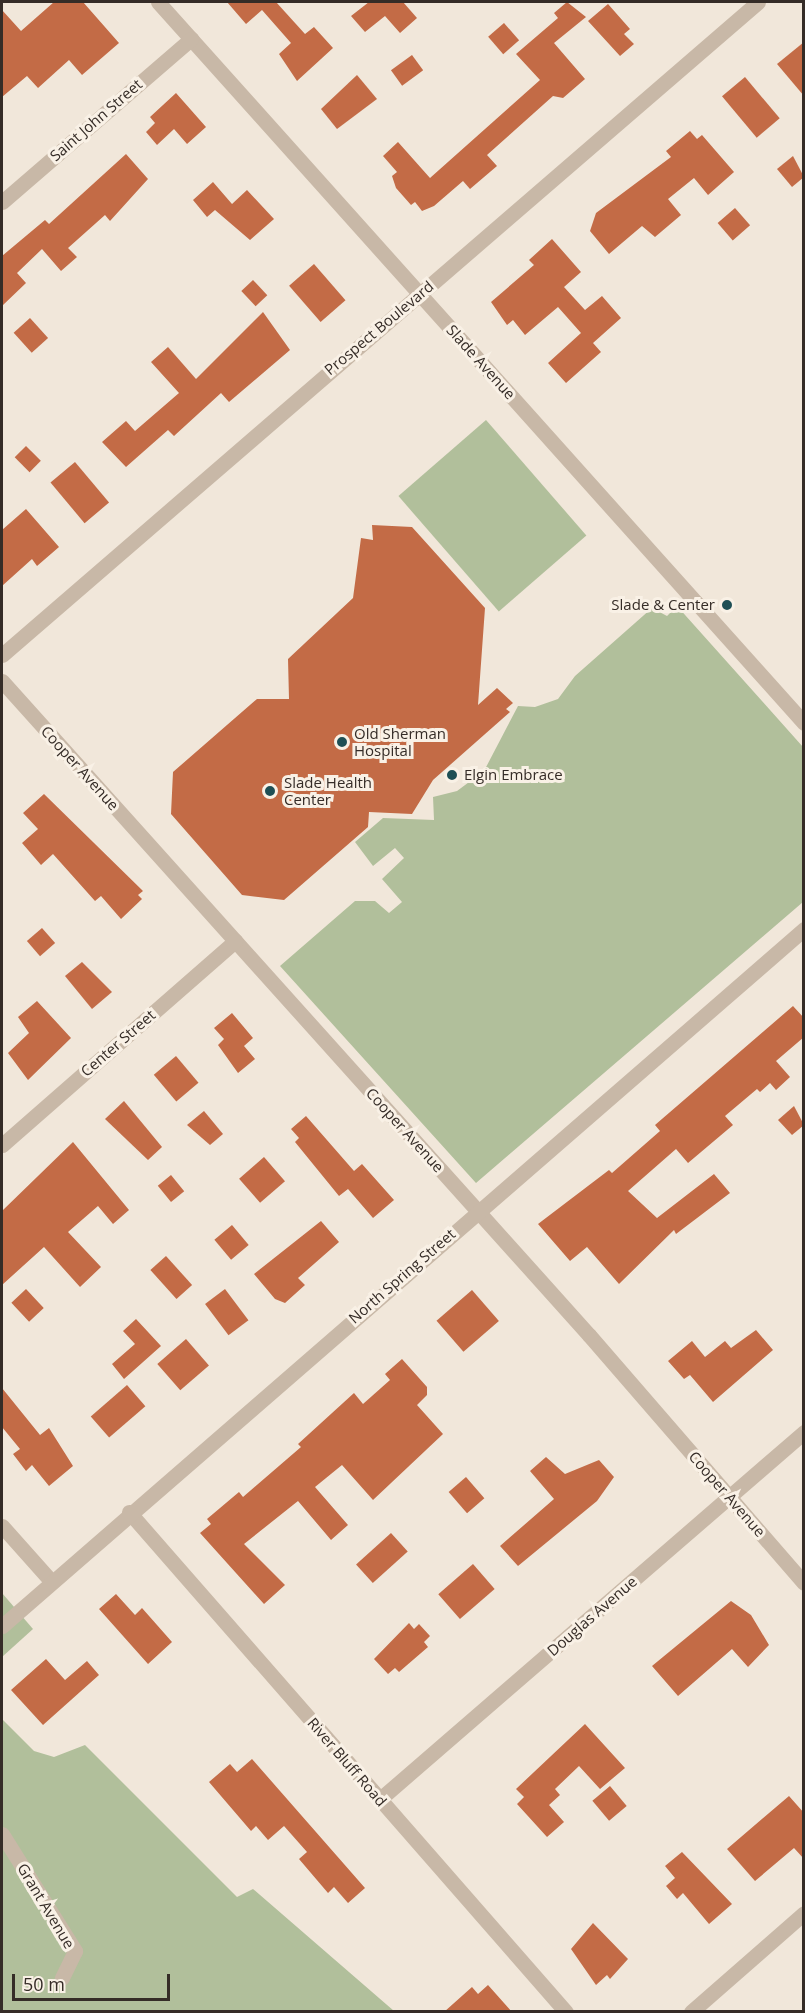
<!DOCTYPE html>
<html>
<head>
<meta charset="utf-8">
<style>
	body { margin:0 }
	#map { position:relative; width:805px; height:2013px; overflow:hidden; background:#f1e7da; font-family:"Open Sans",sans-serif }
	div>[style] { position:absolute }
	.green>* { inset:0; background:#b1bf9b; transform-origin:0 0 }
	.building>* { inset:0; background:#c36b46; transform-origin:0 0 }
	.minor>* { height:15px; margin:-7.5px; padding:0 7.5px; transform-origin:7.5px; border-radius:7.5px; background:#c8b8a7 }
	.dots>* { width:16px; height:16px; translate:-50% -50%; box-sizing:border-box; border:3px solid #f9f1e6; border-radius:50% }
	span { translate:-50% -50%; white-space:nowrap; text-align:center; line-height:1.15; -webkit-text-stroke:6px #f9f1e6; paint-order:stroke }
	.street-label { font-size:15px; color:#352c27 }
	.poi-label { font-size:15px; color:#352c27 }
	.right { translate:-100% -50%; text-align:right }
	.left { translate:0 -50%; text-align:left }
	.frame { position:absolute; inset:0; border:3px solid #352c27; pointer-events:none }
	.scale { position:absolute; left:12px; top:1974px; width:158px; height:27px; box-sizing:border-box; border:3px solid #352c27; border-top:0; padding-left:8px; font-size:18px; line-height:21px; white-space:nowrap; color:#352c27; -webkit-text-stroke:4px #f9f1e6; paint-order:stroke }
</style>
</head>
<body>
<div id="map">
	<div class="green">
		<i style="left:486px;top:420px;width:153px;height:116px;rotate:49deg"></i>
		<i style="clip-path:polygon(677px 606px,803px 747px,803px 902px,476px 1183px,280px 966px,355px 901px,375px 901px,389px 913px,402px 902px,382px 879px,404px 858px,395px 848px,373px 866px,355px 842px,383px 818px,434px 820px,433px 797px,457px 791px,484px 771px,518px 706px,535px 707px,558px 699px,575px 676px,652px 608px,667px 616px)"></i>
		<i style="clip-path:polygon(2px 1593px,33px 1629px,2px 1657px)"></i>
		<i style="clip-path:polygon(2px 1719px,34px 1751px,54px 1757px,85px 1745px,237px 1897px,253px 1889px,394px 2011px,2px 2011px)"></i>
	</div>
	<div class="building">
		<i style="clip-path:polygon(54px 2px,83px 2px,119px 43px,82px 75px,69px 60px,38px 88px,27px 76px,2px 97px,2px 10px,21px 31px)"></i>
		<i style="clip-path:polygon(227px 2px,276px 2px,305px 34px,314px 27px,333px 48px,297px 81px,279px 54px,291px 43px,262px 10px,246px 24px)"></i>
		<i style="clip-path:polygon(369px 2px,403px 2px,417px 18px,400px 33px,385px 16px,365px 32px,351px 16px)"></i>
		<i style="clip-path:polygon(567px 2px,586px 17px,554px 43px,585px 79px,563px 98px,553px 96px,487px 155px,497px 166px,470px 189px,463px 181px,434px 206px,422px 211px,415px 202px,411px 205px,396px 188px,392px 176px,397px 172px,383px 156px,398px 142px,430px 178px,540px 80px,516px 54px,558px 18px,554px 13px)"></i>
		<i style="clip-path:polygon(608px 4px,630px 29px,624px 34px,634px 44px,620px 56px,588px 21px)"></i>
		<i style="left:504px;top:23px;width:23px;height:21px;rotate:49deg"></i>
		<i style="clip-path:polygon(804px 42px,804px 96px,777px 64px)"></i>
		<i style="left:412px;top:55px;width:19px;height:26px;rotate:54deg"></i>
		<i style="clip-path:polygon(357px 75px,377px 99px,337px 129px,321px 109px)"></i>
		<i style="left:745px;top:77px;width:54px;height:30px;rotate:50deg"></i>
		<i style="clip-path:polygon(176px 93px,206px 127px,187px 144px,174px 129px,157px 145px,146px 132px,155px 123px,150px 117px)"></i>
		<i style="clip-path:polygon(690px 131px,697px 139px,702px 135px,734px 172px,708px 195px,694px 178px,668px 199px,681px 215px,655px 237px,642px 226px,609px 254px,590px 231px,596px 213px,671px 157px,666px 151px)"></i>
		<i style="clip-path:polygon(126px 154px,148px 179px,110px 221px,105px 215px,68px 248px,77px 257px,61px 271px,42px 249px,17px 273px,26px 283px,2px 306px,2px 256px,45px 220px,49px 224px)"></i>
		<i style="clip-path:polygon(793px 156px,804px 177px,792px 187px,777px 169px)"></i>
		<i style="clip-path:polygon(213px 182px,232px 204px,247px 190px,274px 219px,250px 240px,215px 210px,207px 217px,193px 200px)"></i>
		<i style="left:735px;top:208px;width:23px;height:23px;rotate:49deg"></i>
		<i style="clip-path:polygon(552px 239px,581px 272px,564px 287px,585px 310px,602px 296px,621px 318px,593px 343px,601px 352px,566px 383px,548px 363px,581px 333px,558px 307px,525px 335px,513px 320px,507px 325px,491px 302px,534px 265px,529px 260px)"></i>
		<i style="left:314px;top:264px;width:48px;height:33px;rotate:49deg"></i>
		<i style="left:253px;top:280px;width:21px;height:16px;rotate:47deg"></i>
		<i style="clip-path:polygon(263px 312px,290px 350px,229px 402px,221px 393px,174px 436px,168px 430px,126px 467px,102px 442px,126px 421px,135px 431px,179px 393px,151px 362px,168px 347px,196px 379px)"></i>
		<i style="left:30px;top:318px;width:27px;height:22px;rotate:48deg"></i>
		<i style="left:26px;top:446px;width:21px;height:16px;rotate:45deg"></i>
		<i style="left:75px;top:462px;width:53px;height:32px;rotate:50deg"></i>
		<i style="clip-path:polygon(26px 509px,59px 547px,37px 566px,32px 559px,2px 586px,2px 530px)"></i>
		<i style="clip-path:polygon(372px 525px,412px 527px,485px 608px,478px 705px,497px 688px,513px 703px,506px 709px,510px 712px,433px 780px,412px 814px,369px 812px,368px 827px,284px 900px,242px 895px,171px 814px,173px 772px,257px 699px,289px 699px,288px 659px,353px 598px,361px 538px,373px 540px)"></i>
		<i style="clip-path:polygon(44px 794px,143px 891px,138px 895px,142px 899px,121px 919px,101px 896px,95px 901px,53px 854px,41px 865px,22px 843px,38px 829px,23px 813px)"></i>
		<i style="left:42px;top:928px;width:20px;height:20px;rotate:49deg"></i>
		<i style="clip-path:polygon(82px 962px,112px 992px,92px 1009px,65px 976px)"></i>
		<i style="clip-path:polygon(37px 1001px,71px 1038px,28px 1080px,8px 1053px,29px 1033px,18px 1017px)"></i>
		<i style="clip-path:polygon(793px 1006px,804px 1018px,804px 1037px,776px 1061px,790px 1077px,776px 1090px,770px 1083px,760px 1092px,757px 1089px,725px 1116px,733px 1125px,688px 1163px,676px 1149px,628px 1191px,657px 1218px,714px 1174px,730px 1193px,676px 1234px,674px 1230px,619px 1284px,587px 1247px,570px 1261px,538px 1224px,609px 1170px,612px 1173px,660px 1131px,655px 1125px)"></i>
		<i style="clip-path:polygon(232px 1013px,253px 1038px,244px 1046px,255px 1059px,238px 1073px,218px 1045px,224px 1039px,214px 1028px)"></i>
		<i style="left:176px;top:1056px;width:35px;height:29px;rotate:50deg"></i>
		<i style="clip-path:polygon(124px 1101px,162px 1147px,148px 1160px,105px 1119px)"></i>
		<i style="clip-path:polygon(794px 1106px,804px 1125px,792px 1135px,778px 1120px)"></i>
		<i style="clip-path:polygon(204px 1111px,223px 1134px,210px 1145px,187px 1125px)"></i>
		<i style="clip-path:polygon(306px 1116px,354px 1171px,362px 1164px,394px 1200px,373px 1218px,348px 1189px,339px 1196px,295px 1142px,299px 1138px,291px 1129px)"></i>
		<i style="clip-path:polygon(73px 1142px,129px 1210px,113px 1224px,98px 1206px,68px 1232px,101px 1267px,80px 1287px,44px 1247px,2px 1285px,2px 1211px)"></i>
		<i style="left:264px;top:1157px;width:32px;height:33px;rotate:49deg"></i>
		<i style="left:171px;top:1175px;width:21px;height:17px;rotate:51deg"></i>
		<i style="clip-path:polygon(321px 1221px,339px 1242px,298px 1278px,305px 1285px,285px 1303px,275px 1299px,254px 1274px)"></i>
		<i style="left:232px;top:1225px;width:26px;height:23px;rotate:50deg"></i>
		<i style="left:166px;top:1256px;width:39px;height:21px;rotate:48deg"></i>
		<i style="left:26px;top:1289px;width:26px;height:20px;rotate:47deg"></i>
		<i style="left:225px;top:1289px;width:39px;height:25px;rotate:53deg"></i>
		<i style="left:472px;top:1290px;width:41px;height:47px;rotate:49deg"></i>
		<i style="clip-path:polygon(136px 1319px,161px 1346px,124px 1379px,112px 1364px,135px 1344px,123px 1331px)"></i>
		<i style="clip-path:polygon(756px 1330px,773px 1350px,713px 1402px,690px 1375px,684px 1379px,668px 1361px,692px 1341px,705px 1357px,725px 1341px,731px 1348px)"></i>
		<i style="left:186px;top:1339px;width:35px;height:38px;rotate:49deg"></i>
		<i style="clip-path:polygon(402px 1359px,427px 1387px,427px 1395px,417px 1405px,443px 1434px,373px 1500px,342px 1465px,315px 1487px,348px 1525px,331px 1540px,298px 1501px,244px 1544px,285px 1585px,264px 1604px,200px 1533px,211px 1524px,207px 1519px,239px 1492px,243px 1497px,301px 1447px,298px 1444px,354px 1393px,363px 1404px,390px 1380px,385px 1374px)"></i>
		<i style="left:127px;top:1385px;width:28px;height:48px;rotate:49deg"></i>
		<i style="clip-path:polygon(2px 1388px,40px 1435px,49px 1428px,73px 1466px,49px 1486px,32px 1465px,26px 1471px,13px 1454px,20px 1449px,2px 1427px)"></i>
		<i style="clip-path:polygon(546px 1457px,565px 1474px,599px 1460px,614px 1477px,597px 1501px,518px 1566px,500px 1546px,554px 1499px,530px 1471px)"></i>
		<i style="left:466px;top:1477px;width:28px;height:23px;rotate:49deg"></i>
		<i style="left:391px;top:1533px;width:25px;height:47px;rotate:48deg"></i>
		<i style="left:473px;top:1564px;width:33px;height:46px;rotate:49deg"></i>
		<i style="clip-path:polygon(116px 1594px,135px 1615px,142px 1608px,172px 1642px,148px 1664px,99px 1609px)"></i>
		<i style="clip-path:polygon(731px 1601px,751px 1615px,769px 1645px,748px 1667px,732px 1649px,678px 1696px,652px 1666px)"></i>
		<i style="clip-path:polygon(409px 1623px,414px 1629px,419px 1624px,430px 1636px,424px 1642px,428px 1647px,399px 1672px,395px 1668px,388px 1674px,374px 1659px)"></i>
		<i style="clip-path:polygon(46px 1659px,65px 1680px,87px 1661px,99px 1675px,43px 1725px,11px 1690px)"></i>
		<i style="clip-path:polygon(585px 1724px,625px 1768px,600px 1789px,579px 1766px,555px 1789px,560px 1795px,549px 1805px,564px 1822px,547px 1837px,517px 1804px,524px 1797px,516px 1789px)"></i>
		<i style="clip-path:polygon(252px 1759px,365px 1888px,348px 1903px,334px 1887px,328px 1893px,299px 1859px,307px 1852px,284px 1826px,268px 1840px,256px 1826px,251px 1831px,209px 1782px,230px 1764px,237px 1772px)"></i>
		<i style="left:610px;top:1786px;width:26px;height:23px;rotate:50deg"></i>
		<i style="clip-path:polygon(789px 1796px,804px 1813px,804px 1859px,794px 1848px,755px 1881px,727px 1849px)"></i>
		<i style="clip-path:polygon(682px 1852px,732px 1904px,709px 1924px,683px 1893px,677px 1899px,666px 1886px,675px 1878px,665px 1866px)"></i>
		<i style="clip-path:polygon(593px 1923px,628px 1959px,610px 1979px,607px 1975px,596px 1985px,571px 1949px)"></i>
		<i style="clip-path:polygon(488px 1985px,512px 2012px,444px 2012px,472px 1987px,478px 1994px)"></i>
	</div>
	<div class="minor">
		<i style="left:158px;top:2px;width:968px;rotate:48.14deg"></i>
		<i style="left:2px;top:202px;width:250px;rotate:-40.8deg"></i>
		<i style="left:2px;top:655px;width:999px;rotate:-40.82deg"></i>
		<i style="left:2px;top:681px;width:879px;rotate:48.09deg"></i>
		<i style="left:589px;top:1335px;width:328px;rotate:49.1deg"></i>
		<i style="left:2px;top:1145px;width:310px;rotate:-41.2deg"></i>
		<i style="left:129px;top:1512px;width:664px;rotate:48.85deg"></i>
		<i style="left:2px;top:1526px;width:74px;rotate:48.3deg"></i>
		<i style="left:2px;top:1626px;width:1063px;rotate:-40.99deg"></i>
		<i style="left:380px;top:1799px;width:561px;rotate:-40.88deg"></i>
		<i style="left:2px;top:1834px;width:138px;rotate:58deg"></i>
		<i style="left:75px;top:1951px;width:30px;rotate:116deg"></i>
		<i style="left:691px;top:2012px;width:150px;rotate:-41.2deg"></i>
	</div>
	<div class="dots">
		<i style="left:727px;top:605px;background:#1e4f55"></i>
		<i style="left:342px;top:742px;background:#1e4f55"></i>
		<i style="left:452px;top:775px;background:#1e4f55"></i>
		<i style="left:270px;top:791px;background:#1e4f55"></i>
	</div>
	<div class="street-label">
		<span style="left:96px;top:120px;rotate:-41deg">Saint John Street</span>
		<span style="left:379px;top:328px;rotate:-40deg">Prospect Boulevard</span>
		<span style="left:481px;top:362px;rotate:48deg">Slade Avenue</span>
		<span style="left:80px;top:768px;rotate:48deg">Cooper Avenue</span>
		<span style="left:118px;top:1043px;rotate:-41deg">Center Street</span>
		<span style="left:405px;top:1130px;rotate:48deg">Cooper Avenue</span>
		<span style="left:402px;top:1276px;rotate:-41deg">North Spring Street</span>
		<span style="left:727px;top:1494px;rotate:49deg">Cooper Avenue</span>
		<span style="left:592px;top:1616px;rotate:-41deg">Douglas Avenue</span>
		<span style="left:347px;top:1762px;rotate:49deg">River Bluff Road</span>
		<span style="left:46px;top:1906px;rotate:59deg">Grant Avenue</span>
	</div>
	<div class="poi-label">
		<span class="right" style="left:715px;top:605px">Slade &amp; Center</span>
		<span class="left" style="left:354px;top:742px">Old Sherman<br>Hospital</span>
		<span class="left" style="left:464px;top:775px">Elgin Embrace</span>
		<span class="left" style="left:284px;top:791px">Slade Health<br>Center</span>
	</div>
	<div class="frame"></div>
	<div class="scale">50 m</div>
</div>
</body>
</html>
